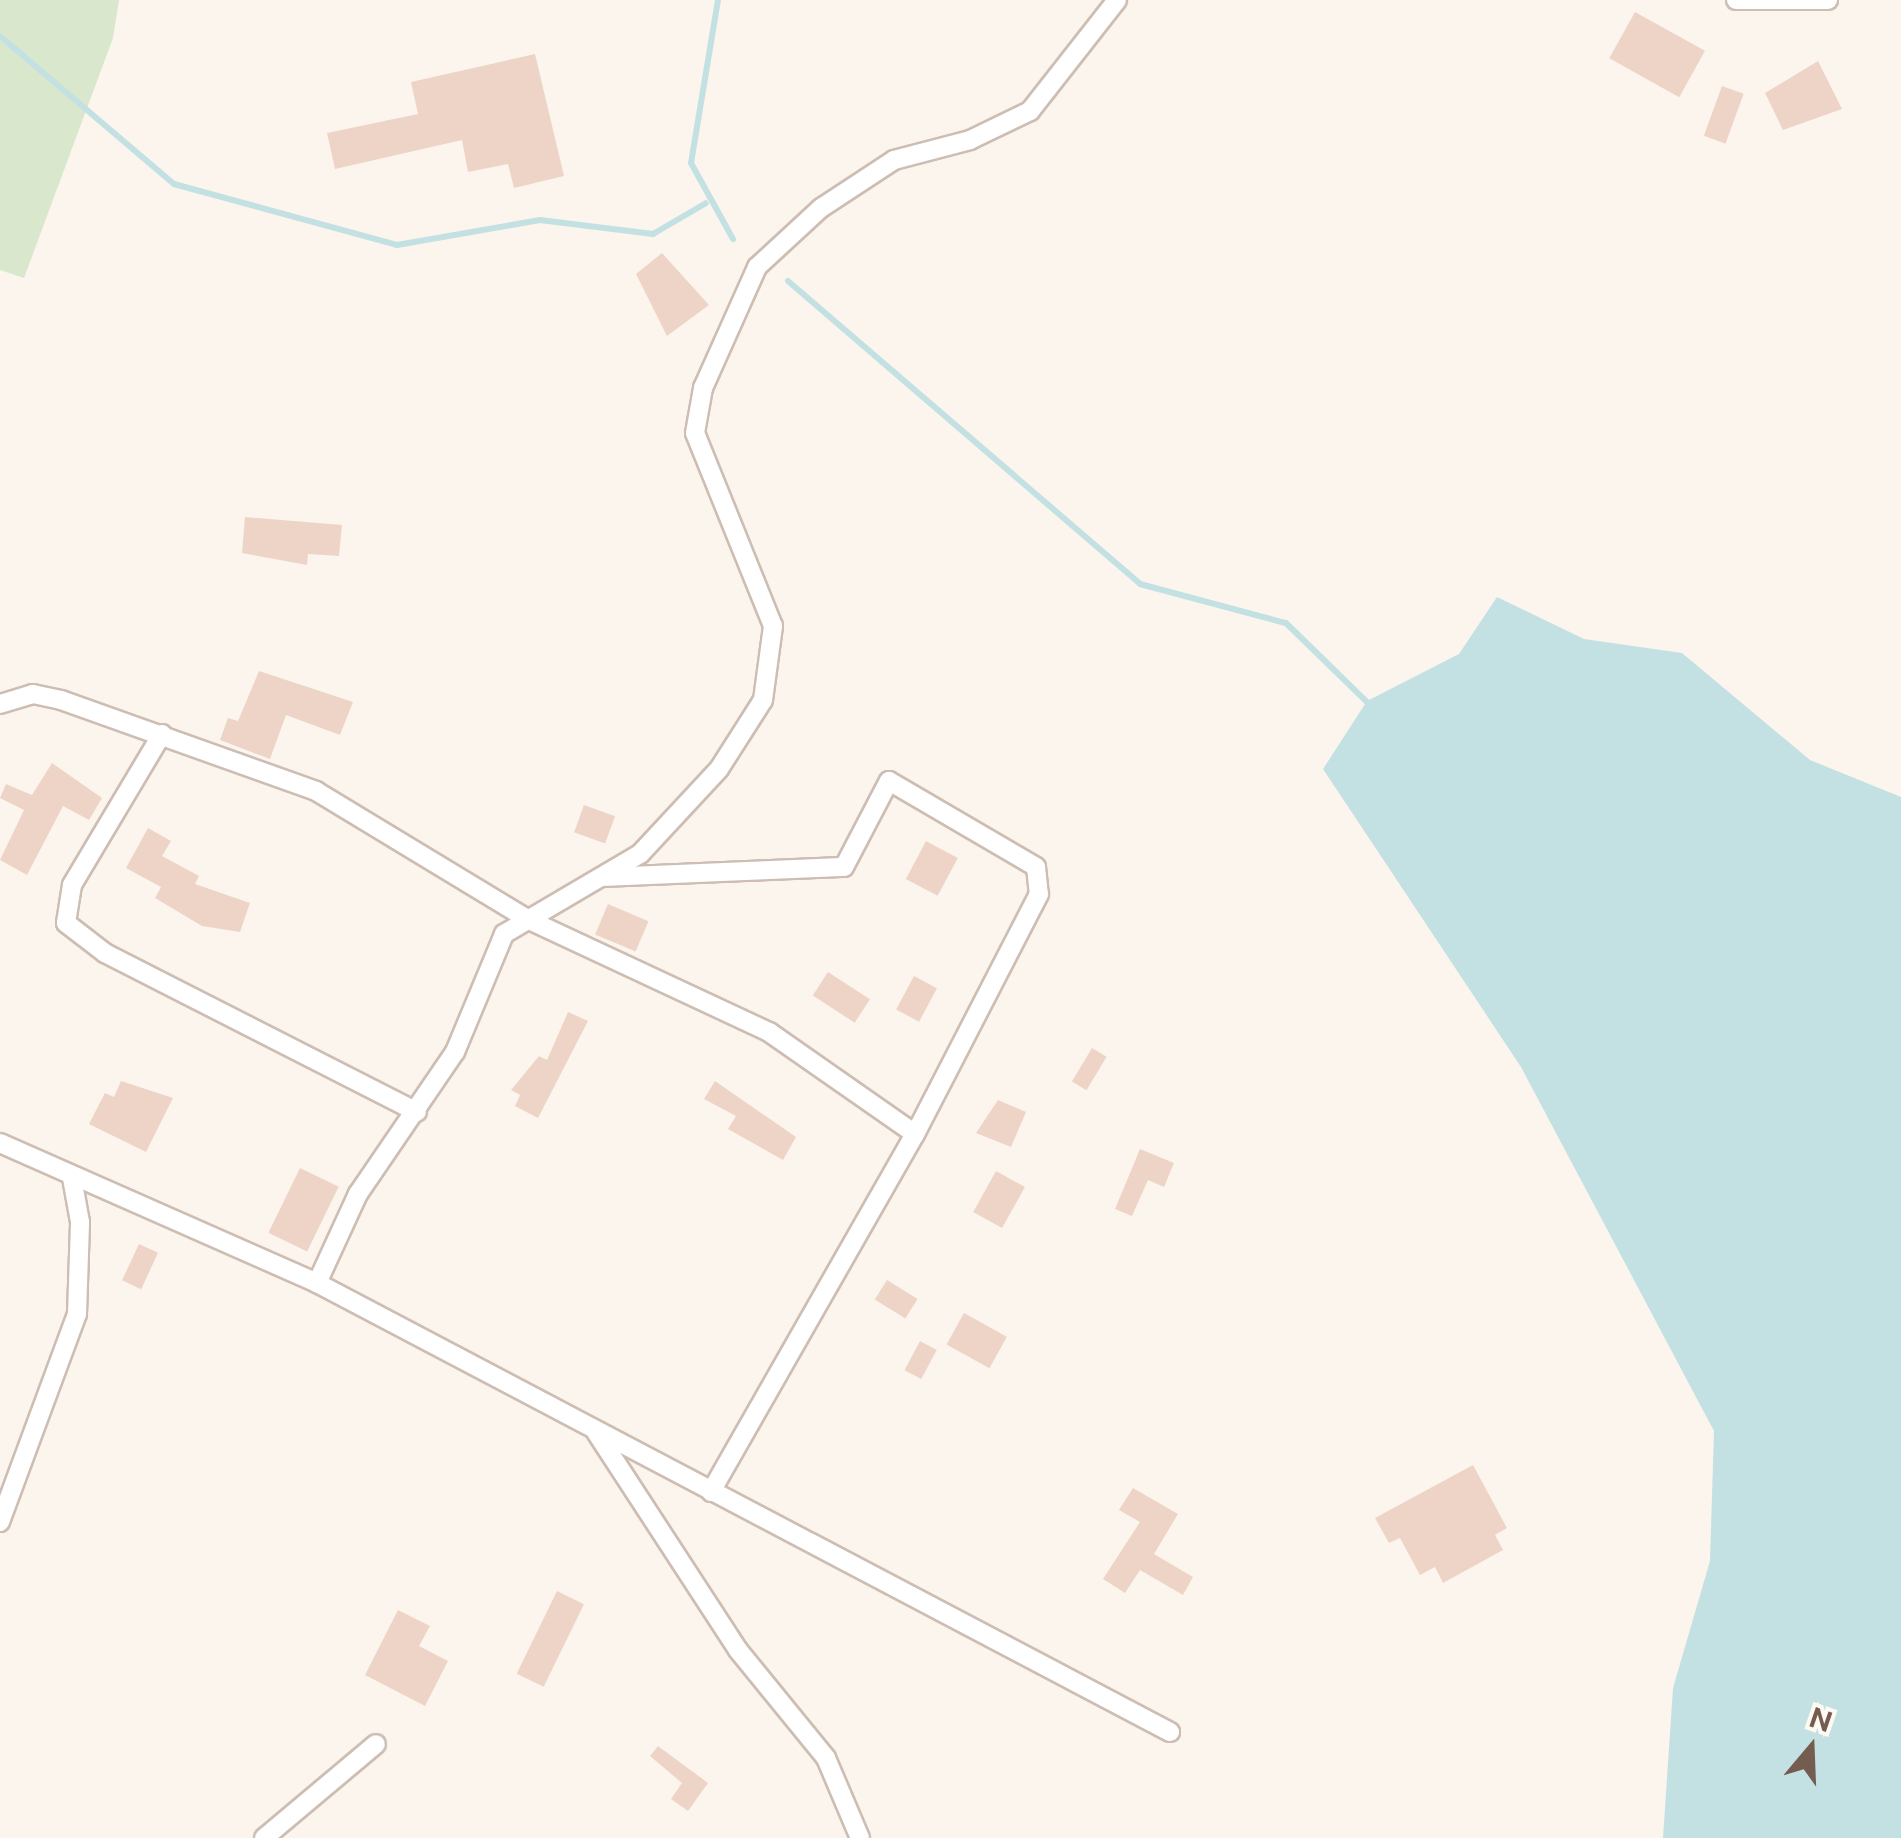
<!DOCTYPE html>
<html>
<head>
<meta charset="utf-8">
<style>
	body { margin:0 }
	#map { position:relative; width:1901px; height:1838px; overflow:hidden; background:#fbf5ed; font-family:"Public Sans",sans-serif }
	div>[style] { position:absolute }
	.green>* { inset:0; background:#d9e8cc }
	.water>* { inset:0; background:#c3e1e3 }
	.stream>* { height:6px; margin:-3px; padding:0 3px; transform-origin:3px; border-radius:3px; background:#c3e1e3 }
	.building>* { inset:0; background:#eed4c7; transform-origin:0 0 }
	.roads { filter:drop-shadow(2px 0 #cdbdb3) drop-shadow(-2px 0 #cdbdb3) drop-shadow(0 2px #cdbdb3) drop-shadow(0 -2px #cdbdb3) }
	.minor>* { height:18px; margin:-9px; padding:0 9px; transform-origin:9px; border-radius:9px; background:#fff }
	span { translate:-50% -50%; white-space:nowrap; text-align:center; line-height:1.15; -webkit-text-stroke:10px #fef9f3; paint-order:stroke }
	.north { position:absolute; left:1761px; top:1698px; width:100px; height:100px; -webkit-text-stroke:8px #fef9f3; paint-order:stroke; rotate:19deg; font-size:28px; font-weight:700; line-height:40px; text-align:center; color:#755c51 }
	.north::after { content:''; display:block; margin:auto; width:35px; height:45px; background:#755c51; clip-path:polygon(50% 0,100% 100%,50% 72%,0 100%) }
</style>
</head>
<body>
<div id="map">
	<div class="green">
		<i style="clip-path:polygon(0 0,119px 0,113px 38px,24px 278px,0 270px)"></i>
	</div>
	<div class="water">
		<i style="clip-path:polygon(1497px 597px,1584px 639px,1682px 653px,1810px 760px,1901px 797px,1901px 1838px,1663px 1838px,1673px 1688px,1710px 1561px,1714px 1431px,1521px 1067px,1323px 769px,1367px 701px,1459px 654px)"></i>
	</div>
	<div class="stream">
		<i style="left:718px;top:0;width:165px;rotate:99.4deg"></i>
		<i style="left:691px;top:163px;width:87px;rotate:61.1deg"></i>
		<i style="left:0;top:36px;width:228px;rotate:40.4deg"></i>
		<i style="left:174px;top:184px;width:231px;rotate:15.3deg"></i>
		<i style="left:397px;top:245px;width:145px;rotate:-9.9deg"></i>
		<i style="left:540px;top:220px;width:114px;rotate:7.1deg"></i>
		<i style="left:653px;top:234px;width:61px;rotate:-30.3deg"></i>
		<i style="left:788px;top:281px;width:464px;rotate:40.7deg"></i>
		<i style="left:1140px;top:584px;width:151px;rotate:15deg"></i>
		<i style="left:1286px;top:623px;width:119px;rotate:44.3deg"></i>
	</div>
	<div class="building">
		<i style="left:1635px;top:12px;width:80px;height:53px;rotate:29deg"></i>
		<i style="clip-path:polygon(535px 54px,564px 176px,514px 188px,508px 164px,468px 172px,462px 140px,335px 169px,327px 133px,418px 114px,411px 82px)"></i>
		<i style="clip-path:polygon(1818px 61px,1842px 109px,1783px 130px,1765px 93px)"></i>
		<i style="left:1722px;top:86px;width:23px;height:53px;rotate:20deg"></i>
		<i style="clip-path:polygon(662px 253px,709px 305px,667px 336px,636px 274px)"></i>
		<i style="clip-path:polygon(245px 517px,342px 525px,339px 556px,308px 554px,307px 565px,242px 553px)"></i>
		<i style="clip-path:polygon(259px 671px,353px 702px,340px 735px,286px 715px,270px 759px,220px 740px,228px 718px,238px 721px)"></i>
		<i style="clip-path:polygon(52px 763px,102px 798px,89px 820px,63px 806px,27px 875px,0 860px,24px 810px,0 798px,6px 784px,32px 795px)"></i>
		<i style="left:584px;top:805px;width:33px;height:29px;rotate:20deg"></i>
		<i style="clip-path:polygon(148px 828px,171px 841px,162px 856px,199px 876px,195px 884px,250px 903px,240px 932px,202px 926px,155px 898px,161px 887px,126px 868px)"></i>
		<i style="left:926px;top:841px;width:36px;height:43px;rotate:28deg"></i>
		<i style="left:608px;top:904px;width:44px;height:33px;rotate:23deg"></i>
		<i style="left:828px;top:972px;width:50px;height:28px;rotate:33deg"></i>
		<i style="left:914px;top:976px;width:26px;height:38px;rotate:28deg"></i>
		<i style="clip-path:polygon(568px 1012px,588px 1021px,538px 1118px,515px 1106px,520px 1095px,511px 1090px,539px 1056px,547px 1060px)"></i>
		<i style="left:1092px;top:1048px;width:17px;height:39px;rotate:31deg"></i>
		<i style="clip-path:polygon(121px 1081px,173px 1098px,146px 1152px,89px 1124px,105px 1093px,114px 1097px)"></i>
		<i style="clip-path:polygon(715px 1081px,796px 1137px,783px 1160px,728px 1129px,736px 1116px,704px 1099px)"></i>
		<i style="clip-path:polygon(998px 1100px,1026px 1112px,1011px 1147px,976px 1133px)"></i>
		<i style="clip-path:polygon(1140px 1149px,1174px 1163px,1164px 1187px,1148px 1180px,1132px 1216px,1115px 1209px)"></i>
		<i style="left:300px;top:1168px;width:43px;height:72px;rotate:26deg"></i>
		<i style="left:996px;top:1171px;width:33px;height:47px;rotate:29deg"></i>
		<i style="left:139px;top:1244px;width:21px;height:40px;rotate:25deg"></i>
		<i style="left:887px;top:1280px;width:36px;height:23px;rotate:32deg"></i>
		<i style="left:964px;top:1313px;width:49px;height:36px;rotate:29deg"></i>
		<i style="left:920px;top:1341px;width:19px;height:33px;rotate:28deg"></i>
		<i style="clip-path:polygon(1473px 1465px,1507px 1528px,1495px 1535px,1503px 1550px,1443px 1583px,1435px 1567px,1420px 1575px,1400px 1538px,1389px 1543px,1375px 1518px)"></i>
		<i style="clip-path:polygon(1133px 1488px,1178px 1514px,1154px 1554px,1193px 1577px,1183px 1595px,1140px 1570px,1125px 1593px,1103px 1579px,1140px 1522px,1119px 1510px)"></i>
		<i style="left:557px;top:1591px;width:30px;height:92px;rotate:26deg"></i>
		<i style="clip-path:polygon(398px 1610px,430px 1626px,419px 1646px,448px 1661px,425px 1706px,365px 1675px)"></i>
		<i style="clip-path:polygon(658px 1746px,708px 1783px,688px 1811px,671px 1799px,682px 1783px,650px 1756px)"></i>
	</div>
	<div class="roads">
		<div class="minor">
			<i style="left:1736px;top:0;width:92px"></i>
			<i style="left:0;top:704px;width:34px;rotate:-17deg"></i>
			<i style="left:33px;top:694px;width:29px;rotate:12deg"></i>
			<i style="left:61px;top:700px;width:271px;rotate:19.6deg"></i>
			<i style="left:316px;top:791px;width:249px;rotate:31.2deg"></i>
			<i style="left:529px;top:920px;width:265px;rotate:25deg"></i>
			<i style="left:769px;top:1032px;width:178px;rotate:34.9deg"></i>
			<i style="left:915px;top:1134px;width:412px;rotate:119.7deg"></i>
			<i style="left:162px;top:734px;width:176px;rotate:120.8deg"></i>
			<i style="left:72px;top:885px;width:38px;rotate:99deg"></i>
			<i style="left:66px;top:923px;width:49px;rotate:37.6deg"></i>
			<i style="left:105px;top:953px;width:350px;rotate:27deg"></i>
			<i style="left:605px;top:877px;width:239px;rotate:-2.4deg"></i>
			<i style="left:844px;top:867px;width:97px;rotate:-62.4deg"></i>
			<i style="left:889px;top:781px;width:170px;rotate:30.3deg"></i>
			<i style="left:1036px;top:867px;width:27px;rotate:84deg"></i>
			<i style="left:1039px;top:894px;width:270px;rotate:117.3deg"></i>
			<i style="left:0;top:1143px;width:347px;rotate:23.8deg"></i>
			<i style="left:317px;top:1283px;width:964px;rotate:27.76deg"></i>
			<i style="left:317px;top:1283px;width:98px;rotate:-65.3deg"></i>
			<i style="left:358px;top:1194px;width:172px;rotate:-55.7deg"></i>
			<i style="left:455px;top:1052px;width:128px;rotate:-67.4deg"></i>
			<i style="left:504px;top:934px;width:158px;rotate:-30.5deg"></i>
			<i style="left:640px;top:854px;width:116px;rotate:-47.1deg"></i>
			<i style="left:719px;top:769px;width:82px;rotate:-57.5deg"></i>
			<i style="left:763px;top:700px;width:75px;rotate:-82.3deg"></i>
			<i style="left:773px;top:626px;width:208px;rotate:-112deg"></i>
			<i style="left:695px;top:433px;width:46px;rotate:-79.9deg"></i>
			<i style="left:703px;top:388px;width:133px;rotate:-65.9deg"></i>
			<i style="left:757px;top:267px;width:87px;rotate:-42.7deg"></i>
			<i style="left:821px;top:208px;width:87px;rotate:-33.3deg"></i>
			<i style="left:894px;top:160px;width:79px;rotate:-14.7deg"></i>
			<i style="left:970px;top:140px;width:67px;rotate:-25.8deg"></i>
			<i style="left:1030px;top:111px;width:141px;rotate:-51.9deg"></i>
			<i style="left:596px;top:1432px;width:260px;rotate:56.9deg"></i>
			<i style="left:738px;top:1650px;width:139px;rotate:50.8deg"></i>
			<i style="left:826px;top:1758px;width:87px;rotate:67deg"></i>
			<i style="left:0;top:1522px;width:222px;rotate:-69.7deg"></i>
			<i style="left:77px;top:1314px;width:92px;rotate:-88.1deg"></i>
			<i style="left:80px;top:1222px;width:45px;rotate:-100.3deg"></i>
			<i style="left:264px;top:1838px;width:146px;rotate:-40deg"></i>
		</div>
	</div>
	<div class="north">N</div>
</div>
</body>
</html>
